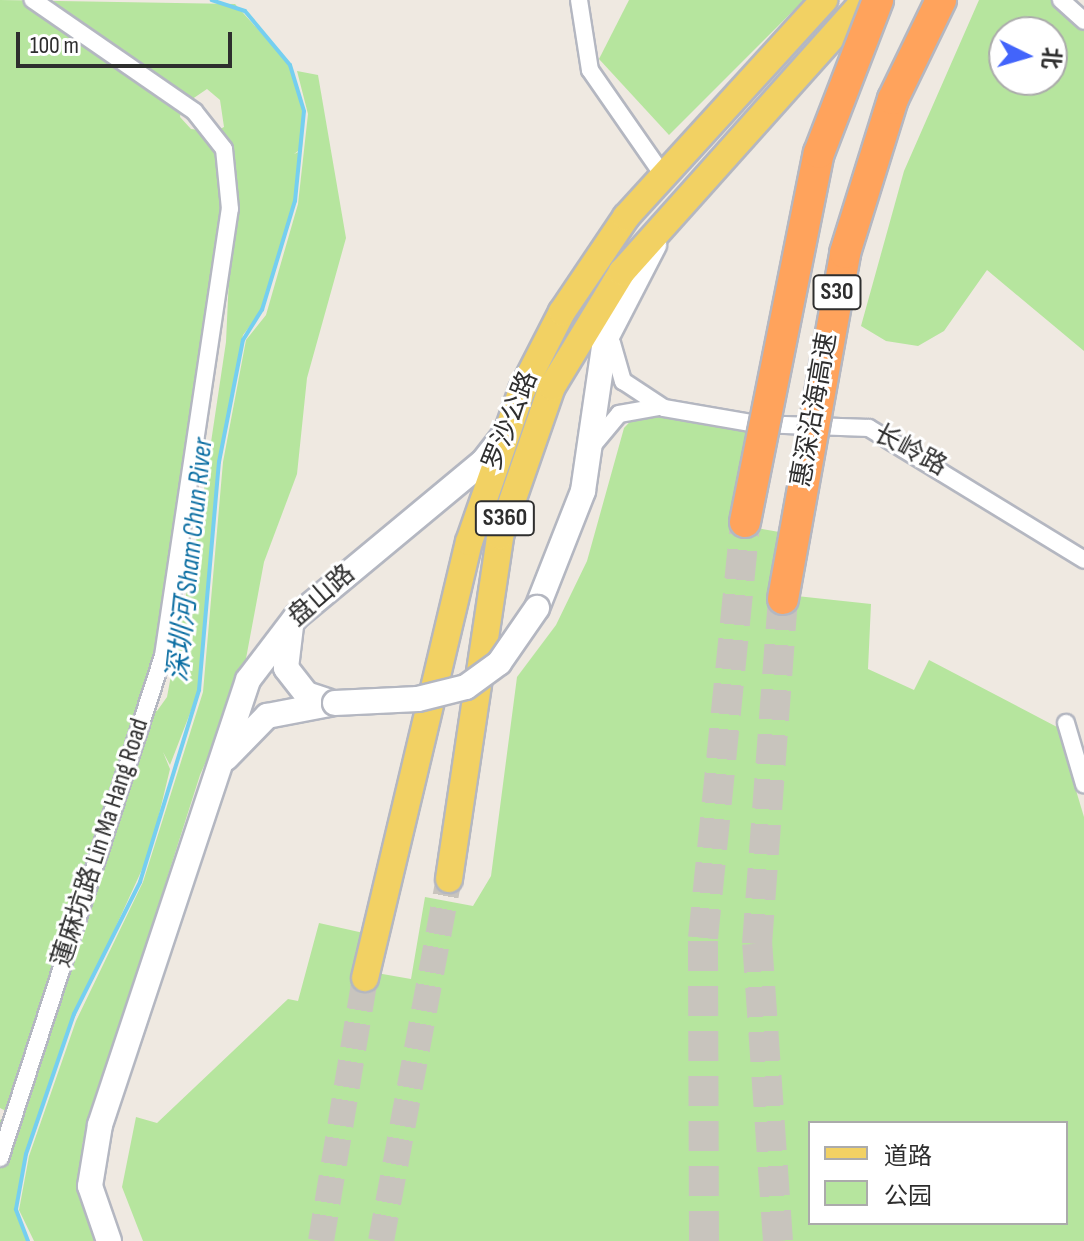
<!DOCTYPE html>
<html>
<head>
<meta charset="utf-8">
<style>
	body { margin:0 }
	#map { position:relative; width:1084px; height:1241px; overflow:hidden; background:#efe9e1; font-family:"Sofia Sans Condensed","Noto Sans SC",sans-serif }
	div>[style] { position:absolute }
	.green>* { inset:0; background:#b6e59e }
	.stream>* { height:4px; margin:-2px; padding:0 2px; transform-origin:2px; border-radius:2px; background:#75cff0 }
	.primary-tunnel>* { height:26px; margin-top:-13px; transform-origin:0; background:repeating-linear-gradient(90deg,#c8c4bd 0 26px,transparent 0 39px) }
	.highway-tunnel>* { height:30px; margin-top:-15px; transform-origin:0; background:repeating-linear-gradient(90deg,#c8c4bd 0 30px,transparent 0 45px) }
	.roads { filter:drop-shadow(2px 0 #b4b7c1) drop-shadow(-2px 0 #b4b7c1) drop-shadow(0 2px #b4b7c1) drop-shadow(0 -2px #b4b7c1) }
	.street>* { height:16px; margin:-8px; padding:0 8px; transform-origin:8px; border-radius:8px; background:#fff }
	.secondary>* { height:24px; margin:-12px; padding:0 12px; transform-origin:12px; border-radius:12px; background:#fff }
	.primary>* { height:26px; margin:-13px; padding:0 13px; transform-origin:13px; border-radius:13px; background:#f2d163 }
	.bridges { filter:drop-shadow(2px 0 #b4b7c1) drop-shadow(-2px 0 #b4b7c1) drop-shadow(0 2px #b4b7c1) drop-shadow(0 -2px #b4b7c1) }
	.secondary-bridge>* { height:24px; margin:-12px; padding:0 12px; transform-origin:12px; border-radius:12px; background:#fff }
	.highway-bridge>* { height:30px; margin:-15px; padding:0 15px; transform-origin:15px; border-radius:15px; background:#ffa35c }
	span { translate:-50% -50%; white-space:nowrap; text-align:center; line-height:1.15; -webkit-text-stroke:6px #fff; paint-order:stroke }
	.shield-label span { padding:2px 6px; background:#fff; border:2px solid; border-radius:6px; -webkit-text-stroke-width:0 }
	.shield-label { font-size:24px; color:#2e2e2e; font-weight:700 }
	.street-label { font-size:26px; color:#2e2e2e }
	.water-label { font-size:28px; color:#0d6fa3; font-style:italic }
	.legend { position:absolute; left:808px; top:1121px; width:260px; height:104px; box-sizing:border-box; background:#fff; border:2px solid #ababab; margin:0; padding:10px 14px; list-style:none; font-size:24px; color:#2e2e2e }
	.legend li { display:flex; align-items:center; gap:16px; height:40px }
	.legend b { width:40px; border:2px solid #ababab }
	.north { position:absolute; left:988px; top:16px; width:80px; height:80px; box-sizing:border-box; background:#fff; border:2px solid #ababab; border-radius:50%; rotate:95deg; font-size:22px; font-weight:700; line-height:32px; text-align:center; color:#2e2e2e }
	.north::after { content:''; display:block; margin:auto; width:28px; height:36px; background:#4264fb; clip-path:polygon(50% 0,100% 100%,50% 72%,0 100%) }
	.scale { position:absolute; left:16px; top:32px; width:216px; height:36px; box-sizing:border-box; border:4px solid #2e2e2e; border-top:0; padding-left:10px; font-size:24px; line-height:28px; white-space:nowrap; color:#2e2e2e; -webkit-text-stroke:6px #fff; paint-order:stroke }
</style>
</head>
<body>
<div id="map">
	<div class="green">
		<i style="clip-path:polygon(evenodd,0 0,235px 4px,290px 65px,304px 111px,302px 148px,294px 154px,301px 151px,295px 198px,262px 310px,243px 335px,219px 462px,199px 690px,170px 765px,163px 752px,170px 769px,150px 852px,70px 1027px,26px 1154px,16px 1210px,28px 1241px,0 1241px,0 1120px,10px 1113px,0 1108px,0 0,207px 89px,220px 100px,224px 127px,214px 132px,191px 129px,180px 117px,182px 106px,207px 89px,0 0,227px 156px,234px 169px,226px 342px,197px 536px,167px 697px,157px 711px,149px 706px,226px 206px,227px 156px)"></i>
		<i style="clip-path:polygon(629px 0,804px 0,669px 135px,599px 59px)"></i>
		<i style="clip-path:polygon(evenodd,979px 0,1070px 0,1084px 14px,1084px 351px,987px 270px,944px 331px,918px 346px,886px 341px,861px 326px,904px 171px,979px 0,1004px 32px,1052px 32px,1052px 80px,1004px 80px,1004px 32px)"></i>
		<i style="clip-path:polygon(297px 71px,318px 75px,346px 238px,307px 378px,297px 474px,264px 562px,242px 680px,200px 775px,82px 1145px,82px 1200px,98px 1241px,34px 1241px,19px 1210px,29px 1156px,76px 1021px,143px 882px,203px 692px,223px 462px,246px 340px,266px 315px,298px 204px,308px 114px)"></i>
		<i style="clip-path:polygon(evenodd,656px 411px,753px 428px,734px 524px,785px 533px,778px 594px,871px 604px,868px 669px,914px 690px,929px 660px,1057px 727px,1084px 817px,1084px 1241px,143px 1241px,122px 1187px,136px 1117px,157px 1123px,288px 999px,298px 1001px,319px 923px,377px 936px,371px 972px,411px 979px,425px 897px,473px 906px,491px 876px,517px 677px,556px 625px,587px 561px,624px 428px,639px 412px,656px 411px,810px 1123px,1066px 1123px,1066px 1223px,810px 1223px,810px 1123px)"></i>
	</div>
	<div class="stream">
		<i style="left:28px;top:1241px;width:34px;rotate:-111deg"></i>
		<i style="left:16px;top:1209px;width:56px;rotate:-79.7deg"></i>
		<i style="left:26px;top:1154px;width:148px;rotate:-71.1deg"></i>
		<i style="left:74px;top:1014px;width:148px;rotate:-63.4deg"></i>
		<i style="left:140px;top:882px;width:201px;rotate:-72.9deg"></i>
		<i style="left:199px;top:690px;width:229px;rotate:-85deg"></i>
		<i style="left:219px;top:462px;width:124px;rotate:-78.9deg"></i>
		<i style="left:243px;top:340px;width:36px;rotate:-58deg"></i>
		<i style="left:262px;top:310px;width:114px;rotate:-73.2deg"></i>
		<i style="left:295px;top:201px;width:90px;rotate:-84.3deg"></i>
		<i style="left:304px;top:111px;width:48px;rotate:-106.9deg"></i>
		<i style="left:290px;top:65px;width:70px;rotate:-129.8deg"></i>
		<i style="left:245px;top:11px;width:35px;rotate:-162deg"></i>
	</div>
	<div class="primary-tunnel">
		<i style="left:321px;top:1241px;width:267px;rotate:-80.5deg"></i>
		<i style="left:381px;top:1241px;width:368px;rotate:-79.4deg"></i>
	</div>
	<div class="highway-tunnel">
		<i style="left:704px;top:1241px;width:303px;rotate:-90.2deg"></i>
		<i style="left:703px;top:938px;width:418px;rotate:-84.2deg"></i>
		<i style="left:778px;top:1241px;width:298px;rotate:-94deg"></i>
		<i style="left:757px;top:944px;width:346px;rotate:-85.7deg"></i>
	</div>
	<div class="roads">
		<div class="street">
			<i style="left:579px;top:0;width:71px;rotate:81.1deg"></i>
			<i style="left:590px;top:70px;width:128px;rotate:55.2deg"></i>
			<i style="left:1061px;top:0;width:31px;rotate:42deg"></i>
			<i style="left:612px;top:343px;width:40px;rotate:74deg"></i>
			<i style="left:623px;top:381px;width:49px;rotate:33.4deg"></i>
			<i style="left:664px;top:408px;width:94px;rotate:9.8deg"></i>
			<i style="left:757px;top:424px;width:112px;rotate:2deg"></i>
			<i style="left:869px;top:428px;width:252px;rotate:31.5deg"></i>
			<i style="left:594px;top:444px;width:39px;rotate:-50deg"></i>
			<i style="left:619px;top:414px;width:41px;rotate:-9.9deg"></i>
			<i style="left:1066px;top:723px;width:64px;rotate:73.6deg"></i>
			<i style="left:0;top:1158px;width:528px;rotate:-72.01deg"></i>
			<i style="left:163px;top:656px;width:452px;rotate:-81.5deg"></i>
			<i style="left:230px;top:209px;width:60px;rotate:-95.7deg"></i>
			<i style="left:224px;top:149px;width:48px;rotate:-128.3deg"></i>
			<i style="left:194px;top:111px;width:196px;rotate:-145.4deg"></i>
		</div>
		<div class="secondary">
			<i style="left:537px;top:608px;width:126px;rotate:-68.5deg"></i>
			<i style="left:583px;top:491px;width:153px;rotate:-81.7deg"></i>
			<i style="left:605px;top:340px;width:107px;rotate:-62.7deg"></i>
			<i style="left:291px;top:626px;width:42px;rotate:96.8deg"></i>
			<i style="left:286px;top:668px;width:33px;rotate:52deg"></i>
			<i style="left:306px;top:694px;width:23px;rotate:18deg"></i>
			<i style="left:226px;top:758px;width:59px;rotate:-45.7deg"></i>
			<i style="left:267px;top:716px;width:69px;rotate:-10.8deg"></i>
			<i style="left:109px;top:1241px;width:58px;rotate:-109.1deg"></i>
			<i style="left:90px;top:1186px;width:62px;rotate:-80.7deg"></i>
			<i style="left:100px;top:1125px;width:469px;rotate:-71.6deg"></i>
			<i style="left:248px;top:680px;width:79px;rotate:-52.7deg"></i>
			<i style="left:296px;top:617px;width:243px;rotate:-39.7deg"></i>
			<i style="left:483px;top:462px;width:33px;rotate:-52deg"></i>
		</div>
		<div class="primary">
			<i style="left:449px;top:879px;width:347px;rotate:-81.5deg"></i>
			<i style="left:500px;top:536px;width:158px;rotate:-70.8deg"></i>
			<i style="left:552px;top:387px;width:135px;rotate:-58.7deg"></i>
			<i style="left:622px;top:272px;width:365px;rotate:-48.2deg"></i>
			<i style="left:365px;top:978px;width:448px;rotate:-76.6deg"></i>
			<i style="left:469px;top:542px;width:161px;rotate:-70.8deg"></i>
			<i style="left:522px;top:390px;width:88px;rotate:-62.9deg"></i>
			<i style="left:562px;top:312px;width:115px;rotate:-56deg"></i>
			<i style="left:626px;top:217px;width:294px;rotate:-47.6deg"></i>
		</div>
	</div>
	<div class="bridges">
		<div class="secondary-bridge">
			<i style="left:335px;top:703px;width:83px;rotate:-2.8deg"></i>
			<i style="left:418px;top:699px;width:49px;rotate:-14deg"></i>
			<i style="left:466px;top:687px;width:41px;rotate:-36deg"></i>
			<i style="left:499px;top:663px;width:67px;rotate:-55.4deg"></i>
		</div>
		<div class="highway-bridge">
			<i style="left:745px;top:522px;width:376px;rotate:-78.7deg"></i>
			<i style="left:819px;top:153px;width:164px;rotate:-68.9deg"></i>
			<i style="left:783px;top:599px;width:352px;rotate:-79.8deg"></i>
			<i style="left:845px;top:253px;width:161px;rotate:-72.7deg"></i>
			<i style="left:893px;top:99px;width:110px;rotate:-64.1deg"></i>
		</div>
	</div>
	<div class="shield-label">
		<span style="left:837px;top:292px">S30</span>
		<span style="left:505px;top:518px">S360</span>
	</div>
	<div class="street-label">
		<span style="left:815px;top:410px;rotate:-80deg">惠深沿海高速</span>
		<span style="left:511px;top:421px;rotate:-68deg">罗沙公路</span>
		<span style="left:910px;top:451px;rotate:28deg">长岭路</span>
		<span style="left:322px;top:596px;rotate:-41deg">盘山路</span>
		<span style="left:101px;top:843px;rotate:-72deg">蓮麻坑路 Lin Ma Hang Road</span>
	</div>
	<div class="water-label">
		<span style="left:191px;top:560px;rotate:-84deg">深圳河 Sham Chun River</span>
	</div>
	<ul class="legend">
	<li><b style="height:10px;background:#f2d163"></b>道路</li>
	<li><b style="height:22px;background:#b6e59e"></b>公园</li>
	</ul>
	<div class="north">北</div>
	<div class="scale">100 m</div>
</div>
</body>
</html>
